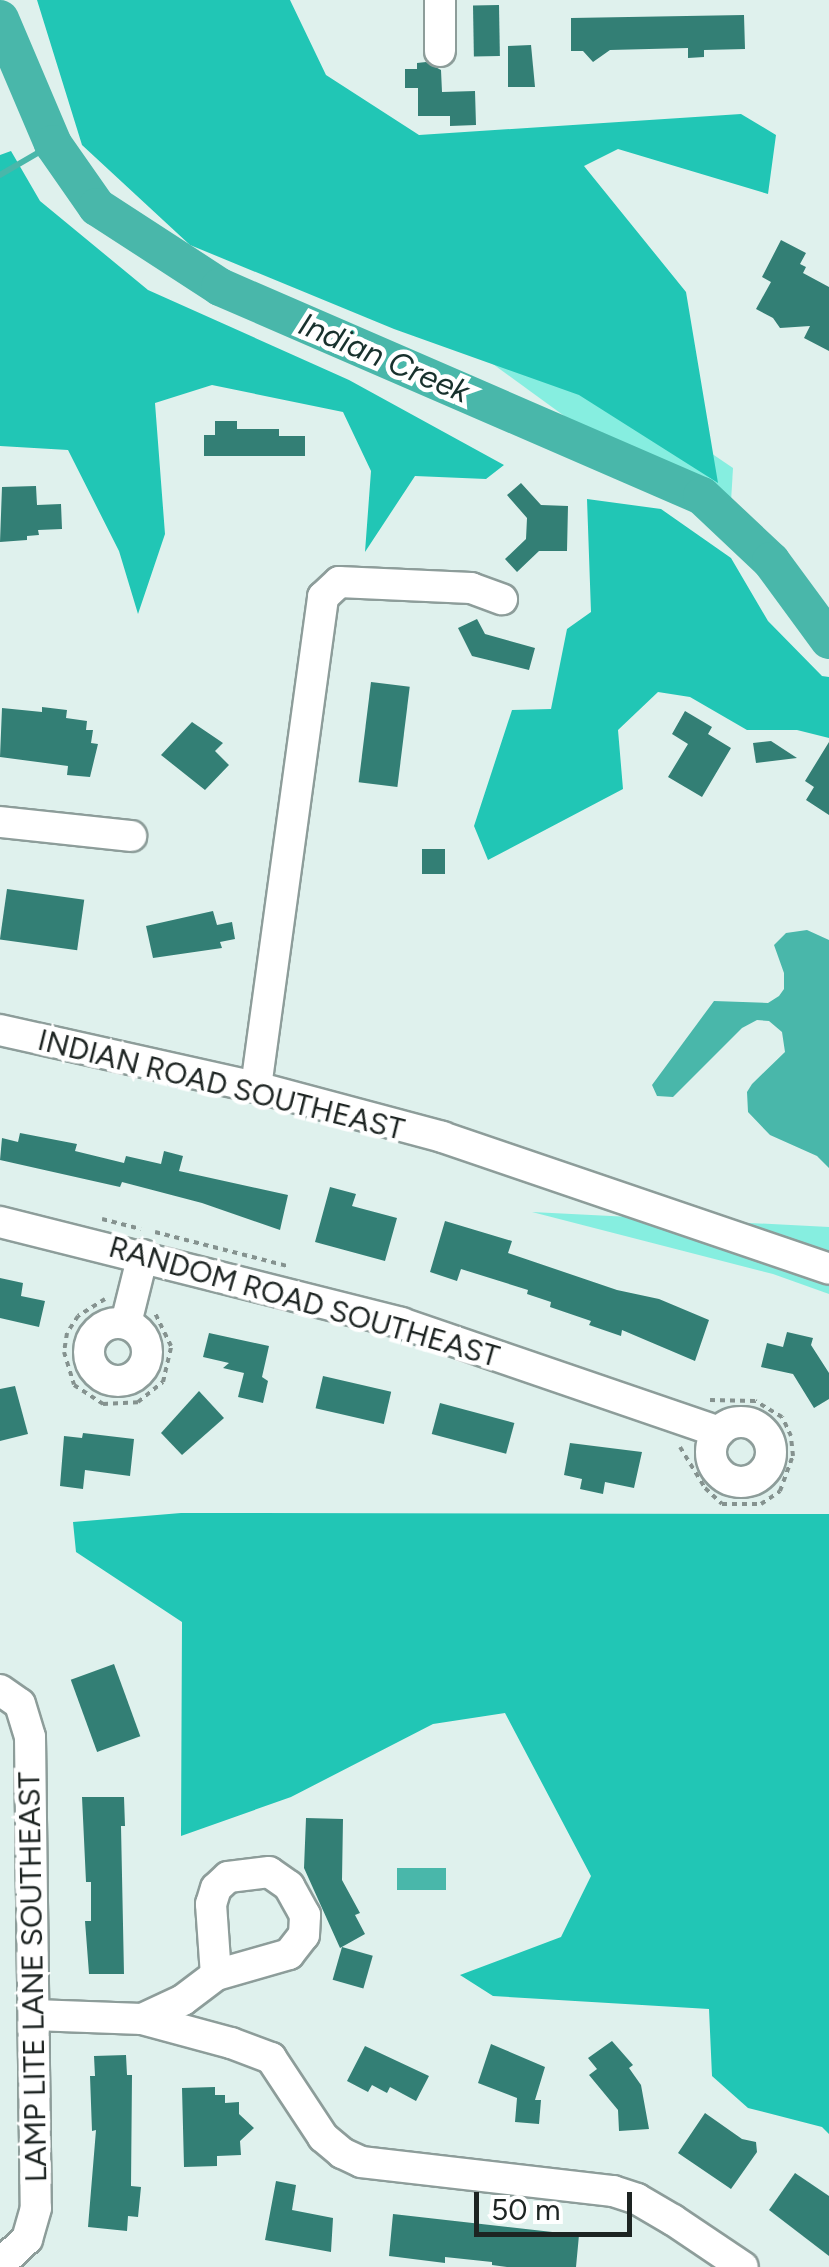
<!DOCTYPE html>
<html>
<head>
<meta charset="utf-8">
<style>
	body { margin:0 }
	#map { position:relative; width:829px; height:2267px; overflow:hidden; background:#dff1ed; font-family:Figtree,sans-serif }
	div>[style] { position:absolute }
	.green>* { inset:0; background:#86eee0 }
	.forest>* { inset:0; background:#21c6b5 }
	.water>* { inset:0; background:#49b7aa; transform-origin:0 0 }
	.stream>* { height:6px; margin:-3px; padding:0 3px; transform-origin:3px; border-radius:3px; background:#49b7aa }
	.river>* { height:38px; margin:-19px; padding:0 19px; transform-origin:19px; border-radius:19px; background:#49b7aa }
	.building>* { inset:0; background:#337f75; transform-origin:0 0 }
	.path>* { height:4px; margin-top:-2px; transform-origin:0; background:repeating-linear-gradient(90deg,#85928f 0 5px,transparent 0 10px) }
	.roads { filter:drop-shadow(2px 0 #8d9d9a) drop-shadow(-2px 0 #8d9d9a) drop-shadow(0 2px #8d9d9a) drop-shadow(0 -2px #8d9d9a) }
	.minor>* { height:30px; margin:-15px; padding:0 15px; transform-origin:15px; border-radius:15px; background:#fff }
	.minor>.ring { margin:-15px; padding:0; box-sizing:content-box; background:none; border:30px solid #fff; border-radius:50% }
	span { translate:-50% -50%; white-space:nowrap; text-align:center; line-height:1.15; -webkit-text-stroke:9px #fff; paint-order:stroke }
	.street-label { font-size:30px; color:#1d2422 }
	.water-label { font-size:32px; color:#18312d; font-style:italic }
	.scale { position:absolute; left:474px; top:2192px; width:158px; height:45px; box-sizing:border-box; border:5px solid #1d2422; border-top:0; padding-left:12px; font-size:30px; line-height:35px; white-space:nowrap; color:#1d2422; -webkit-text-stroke:8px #fff; paint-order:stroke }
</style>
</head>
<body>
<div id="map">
	<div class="green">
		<i style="clip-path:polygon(411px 250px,733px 468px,729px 536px,390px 289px)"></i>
		<i style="clip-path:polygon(532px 1212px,829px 1227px,829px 1294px,773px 1274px)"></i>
	</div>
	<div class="forest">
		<i style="clip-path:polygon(37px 0,290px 0,326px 75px,419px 135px,741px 114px,776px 135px,768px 194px,618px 149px,584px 166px,686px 292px,718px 483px,579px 395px,394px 329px,190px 245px,82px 145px)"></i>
		<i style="clip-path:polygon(11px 151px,40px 201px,148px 290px,349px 380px,504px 465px,486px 479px,415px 476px,365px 552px,371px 471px,343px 412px,212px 385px,155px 403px,165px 534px,138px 614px,119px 551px,68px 450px,0 446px,0 155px)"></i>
		<i style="clip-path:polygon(587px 499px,661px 509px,731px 558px,768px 621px,822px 676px,829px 677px,829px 738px,797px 730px,747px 730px,690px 697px,658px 692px,618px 730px,623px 789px,488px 860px,474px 826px,512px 710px,551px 709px,567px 629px,591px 612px)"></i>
		<i style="clip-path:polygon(181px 1513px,829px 1514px,829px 2134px,822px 2127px,748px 2108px,712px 2076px,709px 2009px,493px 1996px,460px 1975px,561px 1937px,591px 1876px,505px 1713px,433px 1724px,291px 1797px,181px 1836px,182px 1622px,76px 1552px,73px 1522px)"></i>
	</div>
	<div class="water">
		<i style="clip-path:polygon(807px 930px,829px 940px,829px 1168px,817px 1156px,770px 1135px,748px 1112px,747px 1092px,752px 1084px,785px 1052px,782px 1032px,769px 1021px,757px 1020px,742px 1028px,673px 1097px,657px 1096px,652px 1085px,714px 1001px,768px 1003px,779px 996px,784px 989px,784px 973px,774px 945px,786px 933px)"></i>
		<i style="left:397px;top:1868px;width:49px;height:22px"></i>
	</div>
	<div class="stream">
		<i style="left:0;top:175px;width:61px;rotate:-30.3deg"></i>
	</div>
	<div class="river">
		<i style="left:0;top:19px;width:136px;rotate:67deg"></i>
		<i style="left:53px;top:144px;width:77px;rotate:55.1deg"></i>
		<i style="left:97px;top:207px;width:147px;rotate:33deg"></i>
		<i style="left:220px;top:287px;width:525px;rotate:23.44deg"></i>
		<i style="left:702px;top:496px;width:95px;rotate:43.3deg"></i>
		<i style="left:771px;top:561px;width:98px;rotate:53.7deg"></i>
	</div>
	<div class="building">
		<i style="left:499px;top:5px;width:51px;height:26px;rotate:89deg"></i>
		<i style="clip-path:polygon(744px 15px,745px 49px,704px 50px,704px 57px,688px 58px,688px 48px,610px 50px,593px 62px,583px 51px,571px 51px,571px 18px)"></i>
		<i style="clip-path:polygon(531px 45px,535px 87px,508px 87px,508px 46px)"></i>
		<i style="clip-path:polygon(426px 62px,441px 70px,442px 92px,475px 91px,476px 125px,450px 126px,450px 116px,418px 116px,418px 88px,405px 88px,405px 69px,417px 69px,417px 63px)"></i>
		<i style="clip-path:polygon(781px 240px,806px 253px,800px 264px,806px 267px,803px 273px,829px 287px,829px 351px,804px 338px,810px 326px,780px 328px,773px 318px,756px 309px,771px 282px,762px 277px)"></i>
		<i style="clip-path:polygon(215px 421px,237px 421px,237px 429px,279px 429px,279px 436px,305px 436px,305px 456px,204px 456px,204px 435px,215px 435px)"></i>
		<i style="clip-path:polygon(521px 483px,541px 505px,568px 506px,567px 551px,539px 551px,517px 572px,505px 559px,526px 539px,527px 518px,507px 495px)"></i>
		<i style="clip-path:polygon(36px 486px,37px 505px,61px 504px,62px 529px,38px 530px,39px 535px,27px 536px,27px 540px,0 542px,2px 487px)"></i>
		<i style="clip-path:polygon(477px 619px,485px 634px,535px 648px,529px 670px,472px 656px,458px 628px)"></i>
		<i style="left:371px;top:682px;width:39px;height:101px;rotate:7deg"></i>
		<i style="clip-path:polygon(42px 707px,67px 710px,66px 718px,87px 721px,86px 730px,93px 730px,91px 743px,98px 744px,90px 777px,67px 775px,68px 766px,0 757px,2px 708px,42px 712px)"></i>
		<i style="clip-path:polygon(685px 711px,712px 727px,708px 734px,731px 748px,702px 797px,668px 777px,688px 744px,672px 734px)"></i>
		<i style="clip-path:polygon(192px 722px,223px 743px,215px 751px,229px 765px,205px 790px,161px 755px)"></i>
		<i style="clip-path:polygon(771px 741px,797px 758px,756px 763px,753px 743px)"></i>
		<i style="clip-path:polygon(829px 742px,829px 815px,806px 800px,814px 787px,805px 781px)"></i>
		<i style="left:422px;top:849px;width:23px;height:25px"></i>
		<i style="left:7px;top:889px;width:78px;height:51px;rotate:8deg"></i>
		<i style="clip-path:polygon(213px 911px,217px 925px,232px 922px,235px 939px,220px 942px,222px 948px,153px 958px,146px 926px)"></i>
		<i style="clip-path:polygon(20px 1133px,77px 1144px,75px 1151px,124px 1163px,126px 1156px,161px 1164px,164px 1151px,183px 1156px,179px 1171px,288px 1195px,280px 1230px,202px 1203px,122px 1182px,120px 1187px,0 1160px,2px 1138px,18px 1142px)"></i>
		<i style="clip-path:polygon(330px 1187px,356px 1194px,352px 1206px,397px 1218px,385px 1261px,315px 1242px)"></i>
		<i style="clip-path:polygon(445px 1221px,512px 1241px,508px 1253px,617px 1290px,659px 1299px,709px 1320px,695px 1361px,622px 1330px,621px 1336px,589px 1325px,591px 1321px,550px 1307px,551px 1302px,527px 1294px,528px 1290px,461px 1269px,457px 1281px,430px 1272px)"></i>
		<i style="clip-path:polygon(0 1278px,23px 1283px,21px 1296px,45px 1301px,39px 1327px,0 1318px)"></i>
		<i style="clip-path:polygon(787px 1332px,813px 1338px,811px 1345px,829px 1373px,829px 1399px,814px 1408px,793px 1374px,761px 1367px,767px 1343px,783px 1347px)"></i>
		<i style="clip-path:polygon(209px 1333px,269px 1346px,262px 1377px,268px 1381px,263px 1403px,238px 1397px,244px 1373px,223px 1368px,229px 1363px,203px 1357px)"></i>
		<i style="left:323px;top:1376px;width:70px;height:33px;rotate:13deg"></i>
		<i style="clip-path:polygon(15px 1386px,28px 1434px,0 1441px,0 1389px)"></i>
		<i style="clip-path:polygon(199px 1391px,224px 1418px,182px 1455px,161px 1433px)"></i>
		<i style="left:440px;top:1403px;width:77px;height:32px;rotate:15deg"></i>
		<i style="clip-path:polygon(83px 1433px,134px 1439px,130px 1476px,85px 1470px,83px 1489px,60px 1486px,64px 1436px,82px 1438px)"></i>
		<i style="clip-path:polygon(570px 1443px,642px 1452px,634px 1488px,605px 1482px,603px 1494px,580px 1489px,582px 1479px,564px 1475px)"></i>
		<i style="left:114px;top:1664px;width:77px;height:46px;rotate:70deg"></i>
		<i style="clip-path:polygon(82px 1797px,124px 1797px,125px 1826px,121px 1826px,124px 1974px,89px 1974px,85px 1921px,91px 1921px,91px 1882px,86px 1882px)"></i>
		<i style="clip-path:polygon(306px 1818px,343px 1819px,342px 1880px,360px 1913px,355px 1915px,365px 1934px,340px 1948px,304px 1868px)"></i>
		<i style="left:342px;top:1947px;width:32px;height:34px;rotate:16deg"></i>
		<i style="clip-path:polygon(612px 2041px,633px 2065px,629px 2068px,641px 2085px,649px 2129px,619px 2131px,618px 2110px,589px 2075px,597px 2069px,588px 2058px)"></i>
		<i style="clip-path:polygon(491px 2044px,545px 2067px,535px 2100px,541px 2100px,539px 2124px,515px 2122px,517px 2098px,478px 2083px)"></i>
		<i style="clip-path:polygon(365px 2046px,429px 2076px,416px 2101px,390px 2087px,387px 2093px,372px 2085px,368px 2092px,347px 2081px)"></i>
		<i style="clip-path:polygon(126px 2055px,127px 2075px,132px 2075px,131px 2186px,141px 2187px,138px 2217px,128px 2216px,127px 2231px,88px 2227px,96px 2130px,92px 2131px,90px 2076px,95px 2076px,94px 2056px)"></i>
		<i style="clip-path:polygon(215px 2087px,215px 2095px,225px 2095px,225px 2103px,239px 2102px,239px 2114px,254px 2128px,240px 2141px,241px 2155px,217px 2156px,217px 2166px,184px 2167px,182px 2088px)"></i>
		<i style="clip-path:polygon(705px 2113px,742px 2139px,756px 2142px,757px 2152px,731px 2189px,678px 2153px)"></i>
		<i style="clip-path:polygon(795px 2173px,829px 2196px,829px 2256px,769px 2210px)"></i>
		<i style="clip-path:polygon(276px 2181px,296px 2185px,292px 2210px,333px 2218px,331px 2252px,265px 2240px)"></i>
		<i style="clip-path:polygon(393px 2214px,579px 2235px,576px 2267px,507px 2267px,492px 2265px,492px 2262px,445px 2257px,445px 2263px,389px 2256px)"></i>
	</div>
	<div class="path">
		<i style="left:102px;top:1219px;width:40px;rotate:14.4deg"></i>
		<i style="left:155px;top:1232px;width:136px;rotate:14.4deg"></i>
		<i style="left:105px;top:1299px;width:32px;rotate:148deg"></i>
		<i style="left:78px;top:1316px;width:20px;rotate:123deg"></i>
		<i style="left:67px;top:1333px;width:19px;rotate:99deg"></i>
		<i style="left:64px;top:1352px;width:34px;rotate:73deg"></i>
		<i style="left:74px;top:1385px;width:35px;rotate:33deg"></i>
		<i style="left:103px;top:1404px;width:35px;rotate:-3deg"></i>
		<i style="left:138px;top:1402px;width:32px;rotate:-39deg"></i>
		<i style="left:163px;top:1382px;width:37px;rotate:-77deg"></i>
		<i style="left:171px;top:1346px;width:37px;rotate:-116deg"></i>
		<i style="left:680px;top:1447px;width:48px;rotate:58.6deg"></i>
		<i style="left:705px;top:1488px;width:23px;rotate:43deg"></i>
		<i style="left:722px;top:1504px;width:39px"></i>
		<i style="left:761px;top:1504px;width:23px;rotate:-34deg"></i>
		<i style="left:780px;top:1491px;width:37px;rotate:-70deg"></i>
		<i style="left:793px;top:1456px;width:20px;rotate:-96deg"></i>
		<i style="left:791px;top:1436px;width:21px;rotate:-115deg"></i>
		<i style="left:782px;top:1417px;width:31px;rotate:-149deg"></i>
		<i style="left:755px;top:1401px;width:45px;rotate:-178.7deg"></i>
	</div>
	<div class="roads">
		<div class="minor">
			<i style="left:440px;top:51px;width:51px;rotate:-90deg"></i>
			<i style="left:0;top:822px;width:132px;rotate:6.1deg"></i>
			<i style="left:0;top:1030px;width:262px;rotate:12.6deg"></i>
			<i style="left:256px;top:1087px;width:193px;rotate:15deg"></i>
			<i style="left:442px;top:1137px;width:409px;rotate:18.8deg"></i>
			<i style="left:256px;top:1087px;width:495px;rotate:-82.2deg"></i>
			<i style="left:323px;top:597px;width:22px;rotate:-43deg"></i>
			<i style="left:339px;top:582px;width:132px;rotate:2.6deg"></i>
			<i style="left:471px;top:588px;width:33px;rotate:20deg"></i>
			<i style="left:0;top:1222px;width:414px;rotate:14.1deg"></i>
			<i style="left:401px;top:1323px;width:336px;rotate:18.9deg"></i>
			<i class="ring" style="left:89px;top:1323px;width:28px;height:28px"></i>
			<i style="left:126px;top:1323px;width:70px;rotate:-76deg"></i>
			<i class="ring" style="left:711px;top:1422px;width:30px;height:30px"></i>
			<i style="left:0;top:1690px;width:24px;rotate:35deg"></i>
			<i style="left:20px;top:1704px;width:34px;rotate:73deg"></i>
			<i style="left:30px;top:1737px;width:471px;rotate:89.3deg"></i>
			<i style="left:36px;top:2208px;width:32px;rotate:106deg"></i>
			<i style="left:27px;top:2239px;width:37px;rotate:137deg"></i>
			<i style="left:34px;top:2015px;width:108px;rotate:2.1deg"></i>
			<i style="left:142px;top:2019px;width:92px;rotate:15.1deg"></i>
			<i style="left:231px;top:2043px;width:43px;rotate:20.6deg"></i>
			<i style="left:271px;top:2058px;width:95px;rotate:56.6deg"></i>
			<i style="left:323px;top:2137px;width:25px;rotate:40deg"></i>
			<i style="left:342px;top:2153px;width:21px;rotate:25deg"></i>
			<i style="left:361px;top:2162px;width:254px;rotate:6.6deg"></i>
			<i style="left:613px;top:2191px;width:25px;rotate:18deg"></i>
			<i style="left:637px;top:2199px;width:42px;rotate:30.3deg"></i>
			<i style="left:673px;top:2220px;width:84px;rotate:33.9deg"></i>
			<i style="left:142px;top:2019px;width:45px;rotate:-24.9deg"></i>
			<i style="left:183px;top:2000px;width:41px;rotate:-37.1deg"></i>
			<i style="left:216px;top:1975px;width:76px;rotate:-16deg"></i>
			<i style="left:289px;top:1954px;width:24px;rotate:-52deg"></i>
			<i style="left:304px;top:1935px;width:20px;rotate:-87deg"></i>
			<i style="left:305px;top:1915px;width:33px;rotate:-119deg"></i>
			<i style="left:289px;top:1886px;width:24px;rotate:-145deg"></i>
			<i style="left:269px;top:1872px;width:41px;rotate:173deg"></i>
			<i style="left:228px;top:1877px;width:16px;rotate:137deg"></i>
			<i style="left:216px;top:1888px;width:17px;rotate:107deg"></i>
			<i style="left:211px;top:1904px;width:71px;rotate:86deg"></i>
		</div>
	</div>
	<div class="street-label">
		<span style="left:221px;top:1085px;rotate:14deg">INDIAN ROAD SOUTHEAST</span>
		<span style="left:304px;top:1302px;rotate:16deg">RANDOM ROAD SOUTHEAST</span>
		<span style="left:33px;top:1977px;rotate:-91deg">LAMP LITE LANE SOUTHEAST</span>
	</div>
	<div class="water-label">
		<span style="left:384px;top:358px;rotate:23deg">Indian Creek</span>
	</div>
	<div class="scale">50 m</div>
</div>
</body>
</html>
